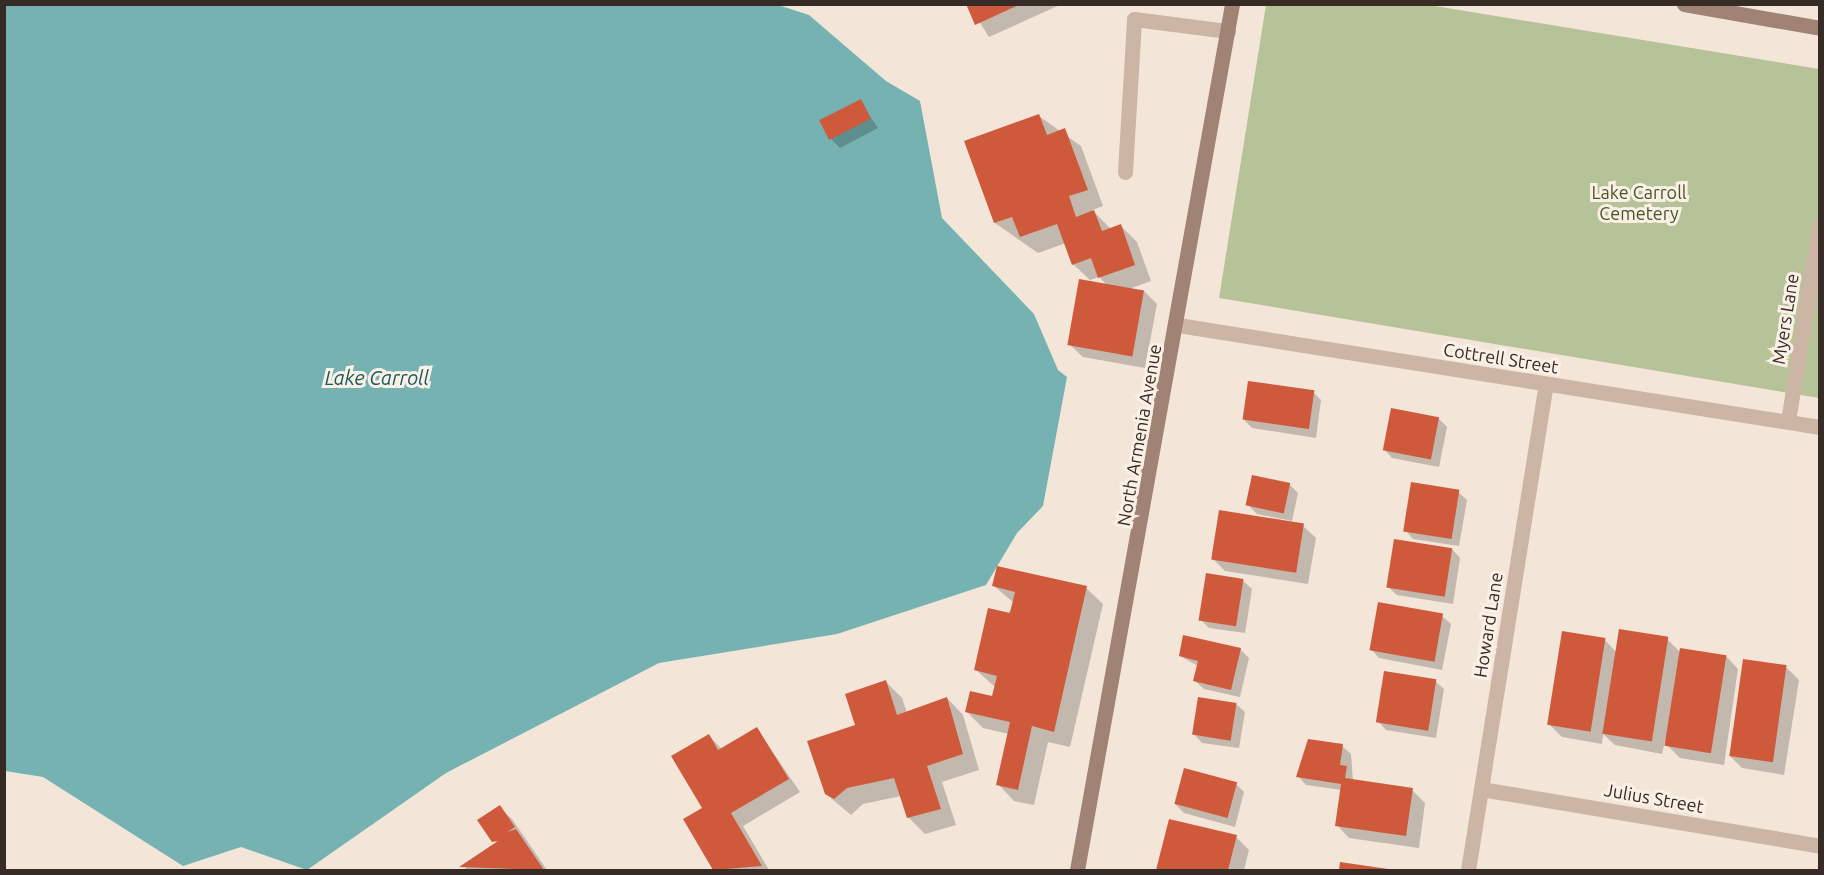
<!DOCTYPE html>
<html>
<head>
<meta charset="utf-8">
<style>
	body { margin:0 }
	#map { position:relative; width:1824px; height:875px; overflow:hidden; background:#f3e6d9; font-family:Ubuntu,sans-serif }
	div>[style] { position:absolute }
	.green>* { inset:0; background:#b6c398 }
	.water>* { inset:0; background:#76b2b2 }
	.shadow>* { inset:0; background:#0003 }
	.building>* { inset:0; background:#cf5a3b; transform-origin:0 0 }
	.lane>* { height:15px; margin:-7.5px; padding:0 7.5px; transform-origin:7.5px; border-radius:7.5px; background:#ccb5a4 }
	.street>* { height:15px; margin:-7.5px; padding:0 7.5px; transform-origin:7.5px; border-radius:7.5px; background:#ccb5a4 }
	.secondary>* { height:15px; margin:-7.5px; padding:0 7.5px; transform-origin:7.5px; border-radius:7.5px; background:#a08375 }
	span { translate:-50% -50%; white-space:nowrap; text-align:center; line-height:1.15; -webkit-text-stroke:6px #fbf0e6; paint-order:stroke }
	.park-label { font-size:18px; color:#475728 }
	.street-label { font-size:18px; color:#372b26 }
	.water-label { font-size:20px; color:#19595b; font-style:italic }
	.frame { position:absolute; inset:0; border:6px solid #372b26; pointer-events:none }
</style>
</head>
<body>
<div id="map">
	<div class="green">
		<i style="clip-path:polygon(1266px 5px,1429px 5px,1819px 69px,1819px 398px,1219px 298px)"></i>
	</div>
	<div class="water">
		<i style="clip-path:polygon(5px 5px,778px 5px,809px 15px,886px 81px,920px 101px,942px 218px,1034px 314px,1058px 370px,1067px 377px,1043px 506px,1017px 533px,986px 585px,837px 634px,659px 663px,446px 773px,307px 870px,241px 847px,183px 866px,43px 777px,5px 771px)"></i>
	</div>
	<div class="shadow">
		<i style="clip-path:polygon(968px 4px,1062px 4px,989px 37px)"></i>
		<i style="clip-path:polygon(860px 101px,878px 128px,840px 148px,831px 139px)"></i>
		<i style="clip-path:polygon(1039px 116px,1081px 146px,1103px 206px,1092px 210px,1111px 229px,1121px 226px,1137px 242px,1151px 281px,1129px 289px,1144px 291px,1157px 304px,1145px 368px,1083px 357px,1070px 345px,1107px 285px,1099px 277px,1090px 280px,1073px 264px,1066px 243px,1038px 253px,995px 223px)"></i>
		<i style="clip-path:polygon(1313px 392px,1321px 400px,1316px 438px,1252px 428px,1244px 420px)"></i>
		<i style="clip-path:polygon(1438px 418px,1447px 427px,1439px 467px,1392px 458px,1384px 449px)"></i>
		<i style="clip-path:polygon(1289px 484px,1298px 493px,1292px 521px,1257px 514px,1248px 505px)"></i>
		<i style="clip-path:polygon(1458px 492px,1467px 500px,1459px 546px,1413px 539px,1405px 530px)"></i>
		<i style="clip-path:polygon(1303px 526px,1316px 538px,1308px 584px,1225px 571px,1212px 558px)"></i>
		<i style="clip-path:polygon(1452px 549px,1460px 558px,1453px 604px,1397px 595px,1388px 587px)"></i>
		<i style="clip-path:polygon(1243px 581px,1252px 589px,1245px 633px,1209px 628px,1200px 619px)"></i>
		<i style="clip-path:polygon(994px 586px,1086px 588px,1103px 604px,1070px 747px,1048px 742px,1034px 805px,1014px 801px,998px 784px,1009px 734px,983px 728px,967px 712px,993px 698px,995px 687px,976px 670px,1014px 603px)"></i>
		<i style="clip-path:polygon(1442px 616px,1451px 624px,1442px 670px,1379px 658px,1371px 649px)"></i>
		<i style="clip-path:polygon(1604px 639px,1616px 652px,1667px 639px,1681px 653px,1726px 656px,1738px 669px,1724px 765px,1680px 758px,1667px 745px,1673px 707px,1662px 754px,1615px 745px,1603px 734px,1602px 744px,1562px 737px,1549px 724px)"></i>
		<i style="clip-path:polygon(1240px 649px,1249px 658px,1240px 697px,1204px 689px,1195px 681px,1198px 666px,1180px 656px)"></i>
		<i style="clip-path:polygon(1786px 667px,1799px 680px,1784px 775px,1742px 768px,1729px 755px)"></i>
		<i style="clip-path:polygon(1435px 681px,1444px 689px,1436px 738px,1386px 730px,1378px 721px)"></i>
		<i style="clip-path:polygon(886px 682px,902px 698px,907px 713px,947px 698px,963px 715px,979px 770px,942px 782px,956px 825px,925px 834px,908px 817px,901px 796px,863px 804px,851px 815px,826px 794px,857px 726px)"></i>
		<i style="clip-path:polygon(1236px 704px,1245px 712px,1239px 748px,1202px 743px,1194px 734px)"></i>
		<i style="clip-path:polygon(757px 729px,800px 792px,743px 826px,769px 870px,715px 870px,685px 820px,704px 808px,709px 736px,722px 749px)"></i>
		<i style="clip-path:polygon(1342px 746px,1351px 754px,1353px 781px,1412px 790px,1425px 803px,1419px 848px,1349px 838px,1337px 825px,1342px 790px,1306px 785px,1298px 776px)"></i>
		<i style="clip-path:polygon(1236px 784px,1244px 792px,1235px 827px,1184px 813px,1175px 804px)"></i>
		<i style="clip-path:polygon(499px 807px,512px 819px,547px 870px,463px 870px,496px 844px)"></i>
		<i style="clip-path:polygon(1170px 821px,1236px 837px,1249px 850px,1244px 870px,1158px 870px)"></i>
		<i style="clip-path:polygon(1342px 863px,1387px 870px,1341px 870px)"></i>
	</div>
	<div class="building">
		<i style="clip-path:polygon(966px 4px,1021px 4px,975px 25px)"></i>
		<i style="left:861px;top:99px;width:22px;height:47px;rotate:63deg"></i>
		<i style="clip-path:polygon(1039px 114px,1047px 135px,1065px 128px,1088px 190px,1069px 196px,1076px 217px,1094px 210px,1102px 231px,1121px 224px,1135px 265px,1098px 278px,1091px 258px,1072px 265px,1057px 224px,1020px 237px,1012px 217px,994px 223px,964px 141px)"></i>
		<i style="left:1079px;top:279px;width:66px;height:67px;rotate:10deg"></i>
		<i style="left:1248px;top:381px;width:67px;height:39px;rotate:8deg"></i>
		<i style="left:1391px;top:408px;width:49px;height:43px;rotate:11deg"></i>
		<i style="left:1252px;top:475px;width:39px;height:31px;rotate:12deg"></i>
		<i style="left:1411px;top:482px;width:49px;height:50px;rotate:9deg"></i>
		<i style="left:1219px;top:510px;width:86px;height:50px;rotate:9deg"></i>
		<i style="left:1394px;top:539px;width:59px;height:49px;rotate:9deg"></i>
		<i style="clip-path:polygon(997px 566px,1087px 586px,1054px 732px,1032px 726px,1018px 790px,996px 785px,1010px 722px,965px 712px,970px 691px,992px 696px,997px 676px,974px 670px,988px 608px,1010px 613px,1015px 592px,992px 586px)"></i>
		<i style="left:1206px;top:573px;width:38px;height:48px;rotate:9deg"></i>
		<i style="left:1378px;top:602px;width:66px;height:49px;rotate:10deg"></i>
		<i style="left:1619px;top:629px;width:50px;height:106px;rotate:9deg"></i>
		<i style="left:1562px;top:631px;width:44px;height:95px;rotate:9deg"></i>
		<i style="clip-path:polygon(1183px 635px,1241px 648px,1231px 690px,1193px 681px,1198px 661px,1179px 656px)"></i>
		<i style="left:1680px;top:648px;width:47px;height:99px;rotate:9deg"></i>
		<i style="left:1743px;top:659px;width:44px;height:98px;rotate:8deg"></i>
		<i style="left:1384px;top:671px;width:53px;height:52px;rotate:9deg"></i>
		<i style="clip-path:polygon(886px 680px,897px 715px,947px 697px,963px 754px,927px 766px,941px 809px,907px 818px,894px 778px,847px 788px,834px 799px,825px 794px,807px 741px,855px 725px,845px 694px)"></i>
		<i style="left:1198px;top:697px;width:39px;height:38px;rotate:9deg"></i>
		<i style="clip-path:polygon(757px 727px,789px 779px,731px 813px,762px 866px,713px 870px,683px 819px,702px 808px,671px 756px,709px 734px,718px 750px)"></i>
		<i style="clip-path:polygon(1308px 739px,1343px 744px,1340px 765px,1347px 766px,1345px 778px,1413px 788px,1406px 836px,1335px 826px,1341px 784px,1296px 777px)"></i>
		<i style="left:1184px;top:768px;width:55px;height:37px;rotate:15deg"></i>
		<i style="clip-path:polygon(500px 805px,515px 827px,507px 832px,516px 829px,544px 870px,459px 867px,498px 841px,492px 842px,477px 820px)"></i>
		<i style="clip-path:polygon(1169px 819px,1237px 835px,1228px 870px,1156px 870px)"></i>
		<i style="clip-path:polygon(1340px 862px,1388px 869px,1388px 870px,1339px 870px)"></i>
	</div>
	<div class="lane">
		<i style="left:1125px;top:172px;width:153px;rotate:-86.6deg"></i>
		<i style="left:1134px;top:19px;width:95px;rotate:7.3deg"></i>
	</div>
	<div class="street">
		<i style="left:1178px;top:325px;width:650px;rotate:9.03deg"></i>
		<i style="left:1788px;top:421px;width:200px;rotate:-80.8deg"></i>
		<i style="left:1481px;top:789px;width:344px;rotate:9.5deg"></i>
		<i style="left:1468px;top:870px;width:491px;rotate:-80.9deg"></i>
	</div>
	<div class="secondary">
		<i style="left:1684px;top:4px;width:138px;rotate:10deg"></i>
		<i style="left:1077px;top:870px;width:880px;rotate:-79.85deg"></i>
	</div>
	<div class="park-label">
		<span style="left:1639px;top:203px">Lake Carroll<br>Cemetery</span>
	</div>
	<div class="street-label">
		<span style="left:1785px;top:319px;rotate:-81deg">Myers Lane</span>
		<span style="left:1501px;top:358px;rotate:9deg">Cottrell Street</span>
		<span style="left:1139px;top:435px;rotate:-80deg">North Armenia Avenue</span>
		<span style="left:1488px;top:625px;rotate:-81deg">Howard Lane</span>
		<span style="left:1654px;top:798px;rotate:10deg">Julius Street</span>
	</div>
	<div class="water-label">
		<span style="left:377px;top:377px">Lake Carroll</span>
	</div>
	<div class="frame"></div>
</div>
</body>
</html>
